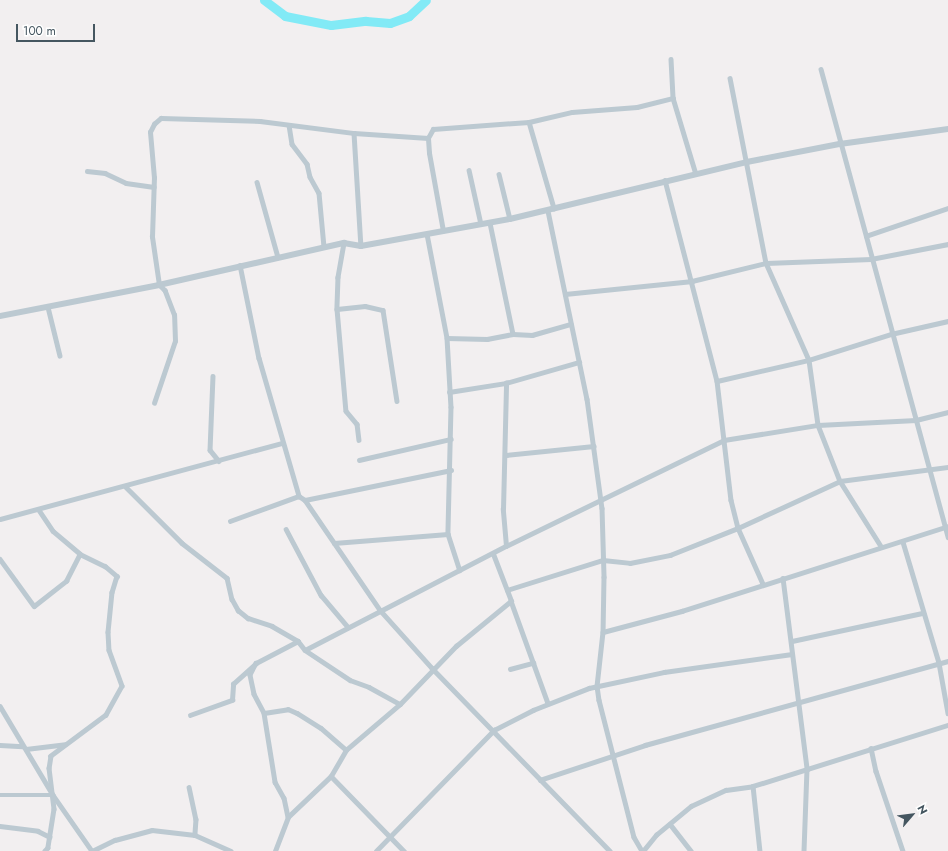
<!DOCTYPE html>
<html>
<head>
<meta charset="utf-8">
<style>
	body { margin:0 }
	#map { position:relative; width:948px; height:851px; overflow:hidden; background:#f2eff0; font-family:Jost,sans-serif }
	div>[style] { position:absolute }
	.river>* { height:9px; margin:-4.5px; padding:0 4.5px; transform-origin:4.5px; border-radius:4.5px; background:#82eaf6 }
	.minor>* { height:4.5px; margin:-2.25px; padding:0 2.25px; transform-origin:2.25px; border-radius:2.25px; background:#bcc9d1 }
	.tertiary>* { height:5.5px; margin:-2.75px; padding:0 2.75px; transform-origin:2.75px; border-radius:2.75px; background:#bcc9d1 }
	span { translate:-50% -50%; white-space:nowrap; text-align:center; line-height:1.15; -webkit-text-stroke:3.5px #fff; paint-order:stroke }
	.north { position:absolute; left:892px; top:795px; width:40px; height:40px; -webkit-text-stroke:3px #fff; paint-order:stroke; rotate:62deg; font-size:11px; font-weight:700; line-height:16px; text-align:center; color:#455660 }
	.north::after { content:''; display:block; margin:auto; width:14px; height:18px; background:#455660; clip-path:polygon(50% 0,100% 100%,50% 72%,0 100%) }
	.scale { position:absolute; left:16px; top:24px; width:79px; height:18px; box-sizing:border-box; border:2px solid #455660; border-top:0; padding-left:5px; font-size:12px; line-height:14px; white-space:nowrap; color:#455660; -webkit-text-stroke:3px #fff; paint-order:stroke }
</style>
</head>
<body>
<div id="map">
	<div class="river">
		<i style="left:264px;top:0;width:26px;rotate:37deg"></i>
		<i style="left:285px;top:16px;width:47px;rotate:11.1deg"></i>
		<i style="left:331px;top:25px;width:35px;rotate:-7deg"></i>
		<i style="left:366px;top:21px;width:24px;rotate:5deg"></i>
		<i style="left:390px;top:23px;width:20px;rotate:-20deg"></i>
		<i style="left:409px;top:16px;width:23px;rotate:-43deg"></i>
	</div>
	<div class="minor">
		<i style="left:671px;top:59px;width:39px;rotate:87deg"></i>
		<i style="left:673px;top:98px;width:79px;rotate:73.2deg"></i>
		<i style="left:821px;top:69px;width:485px;rotate:74.8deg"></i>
		<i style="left:730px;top:78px;width:188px;rotate:79deg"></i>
		<i style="left:766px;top:263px;width:106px;rotate:66.1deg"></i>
		<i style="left:809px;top:360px;width:66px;rotate:82.1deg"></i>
		<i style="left:818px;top:425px;width:60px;rotate:68.6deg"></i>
		<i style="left:840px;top:481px;width:77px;rotate:57.8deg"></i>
		<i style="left:529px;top:122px;width:90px;rotate:73.8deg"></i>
		<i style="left:289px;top:125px;width:19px;rotate:81deg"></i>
		<i style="left:292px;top:144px;width:25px;rotate:53deg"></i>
		<i style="left:307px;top:164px;width:13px;rotate:77deg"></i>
		<i style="left:310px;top:177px;width:18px;rotate:61deg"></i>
		<i style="left:319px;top:193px;width:54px;rotate:84.7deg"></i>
		<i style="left:354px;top:133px;width:113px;rotate:86.5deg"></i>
		<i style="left:469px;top:170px;width:55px;rotate:77.5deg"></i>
		<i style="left:87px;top:171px;width:18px;rotate:6deg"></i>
		<i style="left:105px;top:173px;width:23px;rotate:25deg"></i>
		<i style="left:126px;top:183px;width:28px;rotate:8deg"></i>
		<i style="left:499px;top:174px;width:46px;rotate:76.3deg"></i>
		<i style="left:665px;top:180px;width:208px;rotate:75.5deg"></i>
		<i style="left:717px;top:381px;width:120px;rotate:83.3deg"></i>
		<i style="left:731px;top:500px;width:29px;rotate:76deg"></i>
		<i style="left:738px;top:528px;width:61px;rotate:65.9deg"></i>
		<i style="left:257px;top:182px;width:78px;rotate:74.4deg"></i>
		<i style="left:548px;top:211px;width:192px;rotate:78.3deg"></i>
		<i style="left:587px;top:399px;width:110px;rotate:82.2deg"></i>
		<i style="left:602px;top:508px;width:69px;rotate:88.3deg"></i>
		<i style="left:604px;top:577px;width:55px;rotate:91deg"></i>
		<i style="left:603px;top:632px;width:54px;rotate:96.3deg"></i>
		<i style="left:597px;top:686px;width:14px;rotate:82deg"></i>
		<i style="left:599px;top:700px;width:141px;rotate:75.7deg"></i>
		<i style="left:634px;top:837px;width:16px;rotate:60deg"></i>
		<i style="left:490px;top:223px;width:113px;rotate:78.3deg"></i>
		<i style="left:443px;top:231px;width:79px;rotate:-100.2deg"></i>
		<i style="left:429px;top:153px;width:15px;rotate:-94deg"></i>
		<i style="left:428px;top:138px;width:10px;rotate:-61deg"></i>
		<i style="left:433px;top:129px;width:96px;rotate:-4.2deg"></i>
		<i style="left:529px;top:122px;width:44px;rotate:-13.1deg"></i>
		<i style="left:572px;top:112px;width:65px;rotate:-4.4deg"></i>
		<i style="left:637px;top:107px;width:37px;rotate:-14deg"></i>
		<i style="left:427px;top:234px;width:106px;rotate:79.1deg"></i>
		<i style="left:447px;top:338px;width:69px;rotate:86.7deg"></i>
		<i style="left:451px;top:407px;width:127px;rotate:91.4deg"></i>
		<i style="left:448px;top:534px;width:38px;rotate:72deg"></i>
		<i style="left:866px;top:236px;width:87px;rotate:-18.9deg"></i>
		<i style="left:344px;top:243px;width:35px;rotate:100deg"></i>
		<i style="left:338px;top:277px;width:32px;rotate:92deg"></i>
		<i style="left:337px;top:309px;width:102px;rotate:85deg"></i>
		<i style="left:346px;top:411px;width:17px;rotate:50deg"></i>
		<i style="left:357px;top:424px;width:16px;rotate:83deg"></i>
		<i style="left:240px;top:265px;width:95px;rotate:78.5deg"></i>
		<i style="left:259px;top:358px;width:144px;rotate:73.8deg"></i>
		<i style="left:299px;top:496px;width:7px;rotate:34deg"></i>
		<i style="left:305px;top:500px;width:133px;rotate:55.7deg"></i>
		<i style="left:380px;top:610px;width:78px;rotate:48.1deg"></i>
		<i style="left:432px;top:668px;width:255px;rotate:45.8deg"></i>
		<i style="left:565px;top:294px;width:128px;rotate:-5.8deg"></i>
		<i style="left:692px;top:281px;width:76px;rotate:-13.7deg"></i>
		<i style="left:766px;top:263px;width:105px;rotate:-2.2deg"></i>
		<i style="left:871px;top:259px;width:78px;rotate:-11deg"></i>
		<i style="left:48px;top:307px;width:50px;rotate:76.2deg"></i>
		<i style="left:337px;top:309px;width:28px;rotate:-6deg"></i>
		<i style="left:365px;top:306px;width:18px;rotate:13deg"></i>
		<i style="left:383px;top:310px;width:92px;rotate:81.3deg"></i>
		<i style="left:447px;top:338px;width:40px;rotate:1.4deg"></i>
		<i style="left:487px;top:339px;width:26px;rotate:-11deg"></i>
		<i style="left:513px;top:334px;width:19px;rotate:3deg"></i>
		<i style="left:532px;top:335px;width:40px;rotate:-16deg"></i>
		<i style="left:213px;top:376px;width:74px;rotate:92.3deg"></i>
		<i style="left:210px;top:450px;width:14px;rotate:51deg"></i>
		<i style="left:717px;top:381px;width:94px;rotate:-12.9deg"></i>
		<i style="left:809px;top:360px;width:86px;rotate:-17.6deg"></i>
		<i style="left:891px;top:334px;width:58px;rotate:-12.8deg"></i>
		<i style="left:449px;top:392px;width:58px;rotate:-9deg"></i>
		<i style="left:506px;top:383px;width:76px;rotate:-16deg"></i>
		<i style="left:154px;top:403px;width:65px;rotate:-71.3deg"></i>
		<i style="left:175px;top:341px;width:26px;rotate:-92deg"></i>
		<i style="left:174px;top:315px;width:26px;rotate:-111deg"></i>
		<i style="left:165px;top:291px;width:8px;rotate:-135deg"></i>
		<i style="left:159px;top:285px;width:49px;rotate:-98.3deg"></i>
		<i style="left:152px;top:237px;width:59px;rotate:-88.1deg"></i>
		<i style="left:154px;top:178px;width:46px;rotate:-95deg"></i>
		<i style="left:150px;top:132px;width:9px;rotate:-63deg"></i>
		<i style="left:154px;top:124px;width:9px;rotate:-41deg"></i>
		<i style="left:161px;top:118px;width:99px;rotate:1.7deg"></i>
		<i style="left:260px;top:121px;width:95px;rotate:7.3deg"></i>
		<i style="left:354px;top:133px;width:74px;rotate:3.9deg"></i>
		<i style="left:506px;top:455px;width:88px;rotate:-5.8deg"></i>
		<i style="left:359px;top:460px;width:94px;rotate:-12.9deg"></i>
		<i style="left:126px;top:487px;width:79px;rotate:45deg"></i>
		<i style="left:182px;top:543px;width:57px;rotate:37.9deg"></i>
		<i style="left:227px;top:578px;width:22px;rotate:77deg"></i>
		<i style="left:232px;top:599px;width:13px;rotate:61deg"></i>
		<i style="left:238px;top:610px;width:13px;rotate:39deg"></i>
		<i style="left:248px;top:618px;width:25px;rotate:18deg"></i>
		<i style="left:272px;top:626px;width:30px;rotate:30deg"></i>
		<i style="left:298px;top:641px;width:11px;rotate:52deg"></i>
		<i style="left:305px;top:650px;width:54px;rotate:33.7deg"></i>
		<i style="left:350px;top:680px;width:20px;rotate:20deg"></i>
		<i style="left:369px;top:687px;width:35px;rotate:29deg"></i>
		<i style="left:305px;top:500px;width:149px;rotate:-11.6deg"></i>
		<i style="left:39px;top:510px;width:25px;rotate:56deg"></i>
		<i style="left:53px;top:531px;width:35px;rotate:40deg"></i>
		<i style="left:80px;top:554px;width:28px;rotate:26deg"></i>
		<i style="left:105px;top:566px;width:16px;rotate:40deg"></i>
		<i style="left:117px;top:576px;width:17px;rotate:107deg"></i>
		<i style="left:112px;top:592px;width:40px;rotate:95.7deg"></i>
		<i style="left:108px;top:632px;width:18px;rotate:87deg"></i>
		<i style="left:109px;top:650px;width:38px;rotate:70deg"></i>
		<i style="left:122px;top:686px;width:33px;rotate:119deg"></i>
		<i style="left:106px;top:715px;width:69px;rotate:143.3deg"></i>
		<i style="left:51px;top:756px;width:12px;rotate:99deg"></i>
		<i style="left:49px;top:768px;width:41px;rotate:83deg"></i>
		<i style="left:54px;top:809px;width:39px;rotate:99deg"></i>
		<i style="left:48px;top:848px;width:4px;rotate:135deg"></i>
		<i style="left:0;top:519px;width:292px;rotate:-15.1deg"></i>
		<i style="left:230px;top:521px;width:73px;rotate:-19.9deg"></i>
		<i style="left:286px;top:529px;width:75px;rotate:62.1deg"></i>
		<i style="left:321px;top:595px;width:42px;rotate:49.8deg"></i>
		<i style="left:903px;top:542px;width:126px;rotate:73.4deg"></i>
		<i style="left:939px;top:663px;width:51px;rotate:79.8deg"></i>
		<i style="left:334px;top:543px;width:114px;rotate:-4.5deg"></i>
		<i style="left:506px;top:546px;width:37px;rotate:-95deg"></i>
		<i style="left:503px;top:509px;width:126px;rotate:-88.6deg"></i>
		<i style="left:0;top:559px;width:58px;rotate:54.1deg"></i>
		<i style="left:34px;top:606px;width:41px;rotate:-38deg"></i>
		<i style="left:66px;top:581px;width:30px;rotate:-63deg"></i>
		<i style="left:783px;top:578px;width:193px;rotate:82.8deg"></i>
		<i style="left:807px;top:769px;width:82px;rotate:92.1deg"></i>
		<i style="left:507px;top:590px;width:101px;rotate:-17.4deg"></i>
		<i style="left:603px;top:560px;width:27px;rotate:6deg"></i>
		<i style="left:630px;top:563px;width:41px;rotate:-11.3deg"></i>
		<i style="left:670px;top:555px;width:73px;rotate:-21.7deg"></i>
		<i style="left:738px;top:528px;width:112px;rotate:-24.7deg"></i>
		<i style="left:840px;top:481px;width:109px;rotate:-7.4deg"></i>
		<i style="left:511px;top:601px;width:109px;rotate:70.1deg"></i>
		<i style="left:603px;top:632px;width:82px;rotate:-14.9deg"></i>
		<i style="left:682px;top:611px;width:279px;rotate:-17.7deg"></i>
		<i style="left:792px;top:641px;width:134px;rotate:-12.1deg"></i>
		<i style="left:305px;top:650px;width:226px;rotate:-27.4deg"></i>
		<i style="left:506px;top:546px;width:242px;rotate:-25.9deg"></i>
		<i style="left:724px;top:440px;width:95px;rotate:-9.1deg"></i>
		<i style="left:818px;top:425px;width:98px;rotate:-2.9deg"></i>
		<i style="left:916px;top:420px;width:33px;rotate:-14deg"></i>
		<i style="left:256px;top:663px;width:13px;rotate:117deg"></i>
		<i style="left:250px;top:675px;width:19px;rotate:78deg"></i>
		<i style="left:254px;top:694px;width:21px;rotate:62deg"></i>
		<i style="left:264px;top:713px;width:70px;rotate:80.9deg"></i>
		<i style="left:275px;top:782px;width:18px;rotate:61deg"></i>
		<i style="left:284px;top:798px;width:19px;rotate:78deg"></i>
		<i style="left:510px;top:669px;width:24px;rotate:-15deg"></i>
		<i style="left:0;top:706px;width:104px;rotate:59.2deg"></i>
		<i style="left:53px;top:795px;width:68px;rotate:55.1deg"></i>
		<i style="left:264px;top:713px;width:24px;rotate:-9deg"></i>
		<i style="left:288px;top:709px;width:10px;rotate:24deg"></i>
		<i style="left:297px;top:713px;width:28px;rotate:32deg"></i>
		<i style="left:321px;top:728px;width:33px;rotate:41deg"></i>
		<i style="left:190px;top:715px;width:45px;rotate:-19.7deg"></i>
		<i style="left:232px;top:700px;width:16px;rotate:-86deg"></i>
		<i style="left:233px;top:684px;width:31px;rotate:-42deg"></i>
		<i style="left:256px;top:663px;width:47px;rotate:-27.6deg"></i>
		<i style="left:0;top:745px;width:22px;rotate:3deg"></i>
		<i style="left:871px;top:748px;width:24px;rotate:78deg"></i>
		<i style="left:876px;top:771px;width:84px;rotate:71.4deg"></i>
		<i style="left:26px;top:749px;width:39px;rotate:-7deg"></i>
		<i style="left:331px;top:776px;width:105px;rotate:45.8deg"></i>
		<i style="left:540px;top:780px;width:111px;rotate:-18.4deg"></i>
		<i style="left:645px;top:745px;width:314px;rotate:-15.5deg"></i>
		<i style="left:753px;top:786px;width:65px;rotate:83.9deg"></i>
		<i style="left:189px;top:787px;width:33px;rotate:78deg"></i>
		<i style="left:196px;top:819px;width:16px;rotate:94deg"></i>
		<i style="left:0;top:795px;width:53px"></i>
		<i style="left:670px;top:824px;width:34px;rotate:52deg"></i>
		<i style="left:0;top:826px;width:38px;rotate:7deg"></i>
		<i style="left:38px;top:831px;width:13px;rotate:27deg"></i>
		<i style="left:92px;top:851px;width:25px;rotate:-26deg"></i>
		<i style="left:115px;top:840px;width:38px;rotate:-15deg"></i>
		<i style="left:152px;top:830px;width:43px;rotate:6.6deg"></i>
		<i style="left:195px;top:835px;width:39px;rotate:24deg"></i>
		<i style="left:275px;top:851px;width:36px;rotate:-69deg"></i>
		<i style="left:288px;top:817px;width:59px;rotate:-43.6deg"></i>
		<i style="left:331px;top:776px;width:30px;rotate:-60deg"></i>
		<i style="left:346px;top:750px;width:71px;rotate:-40.4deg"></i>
		<i style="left:400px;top:704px;width:81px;rotate:-46deg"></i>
		<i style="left:456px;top:646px;width:71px;rotate:-39.3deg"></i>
		<i style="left:511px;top:601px;width:50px;rotate:-111deg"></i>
		<i style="left:376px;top:851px;width:169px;rotate:-45.7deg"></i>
		<i style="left:494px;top:730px;width:44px;rotate:-27.1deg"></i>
		<i style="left:533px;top:710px;width:60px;rotate:-21.4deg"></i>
		<i style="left:589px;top:688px;width:77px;rotate:-12deg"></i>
		<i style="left:664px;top:672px;width:129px;rotate:-8deg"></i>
		<i style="left:643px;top:851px;width:21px;rotate:-51deg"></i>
		<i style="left:656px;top:835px;width:45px;rotate:-39.6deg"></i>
		<i style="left:691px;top:806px;width:38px;rotate:-25deg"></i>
		<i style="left:726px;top:790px;width:27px;rotate:-8deg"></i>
		<i style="left:753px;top:786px;width:204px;rotate:-17.4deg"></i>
	</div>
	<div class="tertiary">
		<i style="left:0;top:316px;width:162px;rotate:-11deg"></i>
		<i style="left:159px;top:285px;width:190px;rotate:-12.8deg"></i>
		<i style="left:344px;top:243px;width:17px;rotate:10deg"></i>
		<i style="left:361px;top:246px;width:151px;rotate:-10.3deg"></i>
		<i style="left:510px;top:219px;width:244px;rotate:-13.5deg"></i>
		<i style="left:747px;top:162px;width:95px;rotate:-11deg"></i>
		<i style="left:840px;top:144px;width:109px;rotate:-7.9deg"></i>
	</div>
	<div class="north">N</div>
	<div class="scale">100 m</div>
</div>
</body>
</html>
